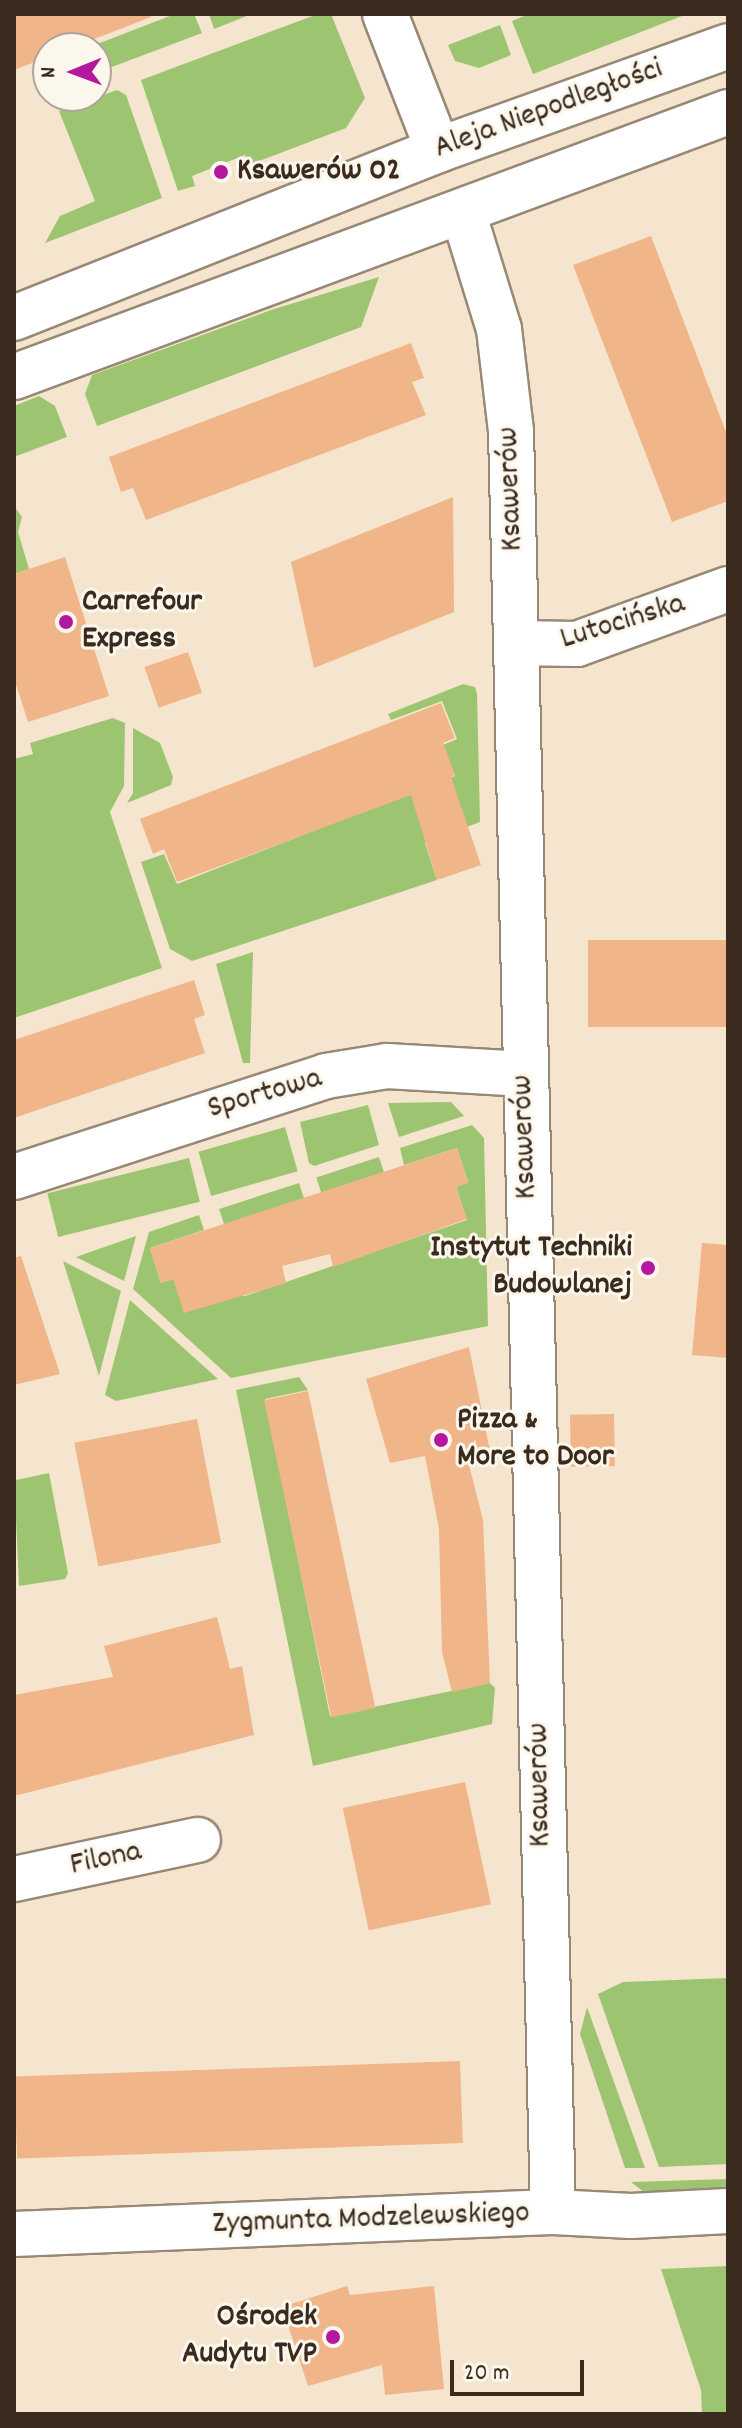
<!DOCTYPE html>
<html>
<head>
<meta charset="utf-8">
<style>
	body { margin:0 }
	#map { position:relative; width:742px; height:2428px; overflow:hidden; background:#f5e5ce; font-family:Dekko,sans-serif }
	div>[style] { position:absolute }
	.green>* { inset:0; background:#9dc571; transform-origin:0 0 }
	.building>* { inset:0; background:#f0b588; transform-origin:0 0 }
	.roads { filter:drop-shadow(2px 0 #988876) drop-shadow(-2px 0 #988876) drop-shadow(0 2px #988876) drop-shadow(0 -2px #988876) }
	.minor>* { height:44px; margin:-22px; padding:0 22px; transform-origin:22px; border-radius:22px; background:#fff }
	.major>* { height:44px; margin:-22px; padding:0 22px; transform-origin:22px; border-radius:22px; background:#fff }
	.dots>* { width:22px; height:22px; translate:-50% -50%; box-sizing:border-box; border:4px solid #fbf7ec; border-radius:50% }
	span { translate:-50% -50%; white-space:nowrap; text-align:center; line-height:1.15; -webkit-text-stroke:6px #fbf7ec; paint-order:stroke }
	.street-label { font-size:32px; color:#3b2a1e }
	.poi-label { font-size:32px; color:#3b2a1e; font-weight:700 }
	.left { translate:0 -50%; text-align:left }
	.right { translate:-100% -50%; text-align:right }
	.frame { position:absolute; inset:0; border:16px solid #3b2a1e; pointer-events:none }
	.north { position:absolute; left:32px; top:32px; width:80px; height:80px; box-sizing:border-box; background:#fbf7ec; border:2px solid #aea59a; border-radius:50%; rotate:269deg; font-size:22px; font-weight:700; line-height:32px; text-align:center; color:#3b2a1e }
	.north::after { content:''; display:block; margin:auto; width:28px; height:36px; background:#b5179e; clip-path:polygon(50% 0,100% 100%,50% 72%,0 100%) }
	.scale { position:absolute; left:450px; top:2360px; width:134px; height:36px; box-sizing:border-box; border:4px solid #3b2a1e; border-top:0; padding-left:10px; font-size:24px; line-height:28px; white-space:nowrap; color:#3b2a1e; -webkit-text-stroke:6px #fbf7ec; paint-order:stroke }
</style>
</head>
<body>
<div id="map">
	<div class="green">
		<i style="clip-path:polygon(175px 14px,194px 14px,202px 33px,96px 73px,96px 48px,87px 48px)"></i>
		<i style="clip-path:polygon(209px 14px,252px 14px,214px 29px)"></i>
		<i style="clip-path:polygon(318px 14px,331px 14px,365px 98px,346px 128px,249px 165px,245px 155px,192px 176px,195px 186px,178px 191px,141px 80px)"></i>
		<i style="clip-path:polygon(529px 14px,687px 14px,533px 74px,512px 21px)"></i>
		<i style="clip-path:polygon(500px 25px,511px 55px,479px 68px,455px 61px,448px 45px)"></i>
		<i style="clip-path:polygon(117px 90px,126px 95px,162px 198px,45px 243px,60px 216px,95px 201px,59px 111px)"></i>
		<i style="clip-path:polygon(379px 277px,361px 327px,97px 426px,85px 394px,92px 375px,271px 310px)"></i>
		<i style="clip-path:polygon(39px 396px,55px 406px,67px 437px,14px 457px,14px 406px)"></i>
		<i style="clip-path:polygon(14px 506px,22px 517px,18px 532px,29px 569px,14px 574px)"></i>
		<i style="clip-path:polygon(463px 684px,475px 687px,477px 694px,480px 822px,425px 843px,437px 880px,192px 961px,170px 949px,141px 862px,164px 854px,177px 884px,455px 776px,443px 745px,457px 739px,442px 701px,391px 720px,388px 714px)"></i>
		<i style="clip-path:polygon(113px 718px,125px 723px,124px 786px,110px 812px,162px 968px,14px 1018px,14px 759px,33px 754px,30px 743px)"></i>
		<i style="clip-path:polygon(133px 728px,160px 743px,173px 777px,171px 785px,127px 803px,133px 793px)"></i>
		<i style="clip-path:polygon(253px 952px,250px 1063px,243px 1063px,216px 964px)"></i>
		<i style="clip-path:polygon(451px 1102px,464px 1116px,399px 1137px,388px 1103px)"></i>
		<i style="clip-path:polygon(368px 1105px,379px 1145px,314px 1166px,309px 1163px,300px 1122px)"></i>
		<i style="clip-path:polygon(472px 1125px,484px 1138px,488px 1326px,231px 1378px,133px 1289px,149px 1232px,199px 1215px,204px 1230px,150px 1248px,161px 1283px,173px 1279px,245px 1296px,467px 1220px,456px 1187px,468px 1182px,457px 1148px,404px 1165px,400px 1148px)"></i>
		<i style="left:285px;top:1127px;width:46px;height:90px;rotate:74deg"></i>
		<i style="left:379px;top:1157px;width:16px;height:66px;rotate:72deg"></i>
		<i style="left:189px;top:1158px;width:45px;height:146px;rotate:76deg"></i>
		<i style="left:299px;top:1183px;width:16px;height:84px;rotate:72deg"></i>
		<i style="clip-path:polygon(136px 1236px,124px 1281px,76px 1257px)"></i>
		<i style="clip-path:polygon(63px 1261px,121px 1291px,99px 1376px)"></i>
		<i style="clip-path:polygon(130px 1300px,218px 1379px,116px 1401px,105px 1395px)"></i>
		<i style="clip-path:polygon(299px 1377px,308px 1390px,265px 1399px,330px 1716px,490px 1683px,495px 1688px,492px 1724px,313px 1766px,236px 1390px)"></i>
		<i style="clip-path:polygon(14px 1473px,16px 1480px,49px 1473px,68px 1573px,65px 1579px,19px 1586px)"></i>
		<i style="clip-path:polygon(728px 1978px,728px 2164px,659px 2167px,598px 1994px,623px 1982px)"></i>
		<i style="clip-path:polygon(587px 2007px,645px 2168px,625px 2168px,580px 2034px)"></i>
		<i style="clip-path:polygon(728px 2179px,728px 2200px,654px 2200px,631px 2182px)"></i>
		<i style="clip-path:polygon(728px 2266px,728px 2414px,702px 2414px,701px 2390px,661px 2269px)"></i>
	</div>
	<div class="building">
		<i style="clip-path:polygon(14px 14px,151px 14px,151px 17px,71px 48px,48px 48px,48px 57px,14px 70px)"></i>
		<i style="clip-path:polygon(651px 236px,728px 437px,728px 501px,672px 522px,573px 265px)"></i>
		<i style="clip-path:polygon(411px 343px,424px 378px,412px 382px,426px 415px,146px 520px,133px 488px,121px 492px,109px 457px)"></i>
		<i style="clip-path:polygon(453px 497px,454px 612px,314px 668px,291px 562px)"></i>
		<i style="clip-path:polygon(65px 557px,109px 696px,28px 722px,14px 678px,14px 574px)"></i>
		<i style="left:188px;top:652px;width:43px;height:46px;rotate:71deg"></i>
		<i style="clip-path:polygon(441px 703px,455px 738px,443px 743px,455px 775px,451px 777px,481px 865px,437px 880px,411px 795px,177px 882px,164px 849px,153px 854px,140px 819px)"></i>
		<i style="left:728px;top:940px;width:87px;height:140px;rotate:90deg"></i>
		<i style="clip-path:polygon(194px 980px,205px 1015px,194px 1019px,205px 1053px,14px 1118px,14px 1040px)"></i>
		<i style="clip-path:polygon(457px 1148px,468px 1183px,456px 1187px,467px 1219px,333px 1267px,330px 1254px,282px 1266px,286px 1283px,184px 1313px,173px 1279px,161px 1283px,150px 1248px)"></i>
		<i style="clip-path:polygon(702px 1243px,728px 1245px,728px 1358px,692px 1355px)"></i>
		<i style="clip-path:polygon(21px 1256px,60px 1374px,14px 1385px,14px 1258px)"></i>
		<i style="clip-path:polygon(469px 1347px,490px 1451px,466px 1453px,483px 1520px,490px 1683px,452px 1692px,442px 1652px,439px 1529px,425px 1456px,390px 1463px,366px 1379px)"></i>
		<i style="left:308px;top:1391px;width:324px;height:45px;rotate:78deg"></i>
		<i style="left:614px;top:1414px;width:52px;height:44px;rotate:89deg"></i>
		<i style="left:197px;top:1419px;width:126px;height:125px;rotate:79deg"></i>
		<i style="clip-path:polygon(217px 1617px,230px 1669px,242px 1666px,254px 1735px,14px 1796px,14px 1695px,113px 1677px,104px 1646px)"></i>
		<i style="left:465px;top:1782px;width:125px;height:125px;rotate:78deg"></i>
		<i style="left:460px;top:2061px;width:82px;height:446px;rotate:88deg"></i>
		<i style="clip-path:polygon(347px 2286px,350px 2295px,434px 2286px,444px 2389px,385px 2395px,382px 2365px,308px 2386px,282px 2307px)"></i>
	</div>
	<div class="roads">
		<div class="minor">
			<i style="left:385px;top:14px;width:146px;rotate:68.7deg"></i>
			<i style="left:463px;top:212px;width:122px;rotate:72.9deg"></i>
			<i style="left:499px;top:329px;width:103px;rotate:83.3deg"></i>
			<i style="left:511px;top:431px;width:1781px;rotate:88.65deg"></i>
			<i style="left:516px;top:643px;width:61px;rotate:0.9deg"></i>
			<i style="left:577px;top:644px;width:161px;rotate:-20deg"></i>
			<i style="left:14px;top:1177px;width:328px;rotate:-17.9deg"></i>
			<i style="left:326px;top:1076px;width:62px;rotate:-9.3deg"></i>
			<i style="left:387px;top:1066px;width:138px;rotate:3.3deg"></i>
			<i style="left:14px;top:1879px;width:188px;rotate:-12deg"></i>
			<i style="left:14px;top:2234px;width:539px;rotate:-2.34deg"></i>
			<i style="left:553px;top:2212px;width:78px;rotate:2.9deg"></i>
			<i style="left:631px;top:2216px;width:97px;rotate:-3deg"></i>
		</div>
		<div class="major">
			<i style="left:14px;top:318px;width:456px;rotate:-21.6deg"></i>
			<i style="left:438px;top:150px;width:308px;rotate:-19.7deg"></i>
			<i style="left:14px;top:377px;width:762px;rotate:-20.36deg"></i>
		</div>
	</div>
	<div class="dots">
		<i style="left:221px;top:172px;background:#b5179e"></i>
		<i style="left:66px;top:622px;background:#b5179e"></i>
		<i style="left:648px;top:1268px;background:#b5179e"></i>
		<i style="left:441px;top:1440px;background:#b5179e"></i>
		<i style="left:333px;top:2337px;background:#b5179e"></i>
	</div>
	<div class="street-label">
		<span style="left:549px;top:110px;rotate:-20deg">Aleja Niepodległości</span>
		<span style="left:512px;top:489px;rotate:-92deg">Ksawerów</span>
		<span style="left:623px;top:623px;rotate:-17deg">Lutocińska</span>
		<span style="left:265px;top:1095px;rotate:-16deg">Sportowa</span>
		<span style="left:526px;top:1137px;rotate:-92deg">Ksawerów</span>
		<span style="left:541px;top:1785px;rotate:-91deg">Ksawerów</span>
		<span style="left:106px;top:1860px;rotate:-12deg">Filona</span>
		<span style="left:371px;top:2220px;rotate:-2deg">Zygmunta Modzelewskiego</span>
	</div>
	<div class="poi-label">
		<span class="left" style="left:237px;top:172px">Ksawerów 02</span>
		<span class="left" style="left:82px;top:622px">Carrefour<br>Express</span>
		<span class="right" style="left:632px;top:1268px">Instytut Techniki<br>Budowlanej</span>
		<span class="left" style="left:457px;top:1440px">Pizza &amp;<br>More to Door</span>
		<span class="right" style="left:317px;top:2337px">Ośrodek<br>Audytu TVP</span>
	</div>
	<div class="frame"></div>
	<div class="north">N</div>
	<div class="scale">20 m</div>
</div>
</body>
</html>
